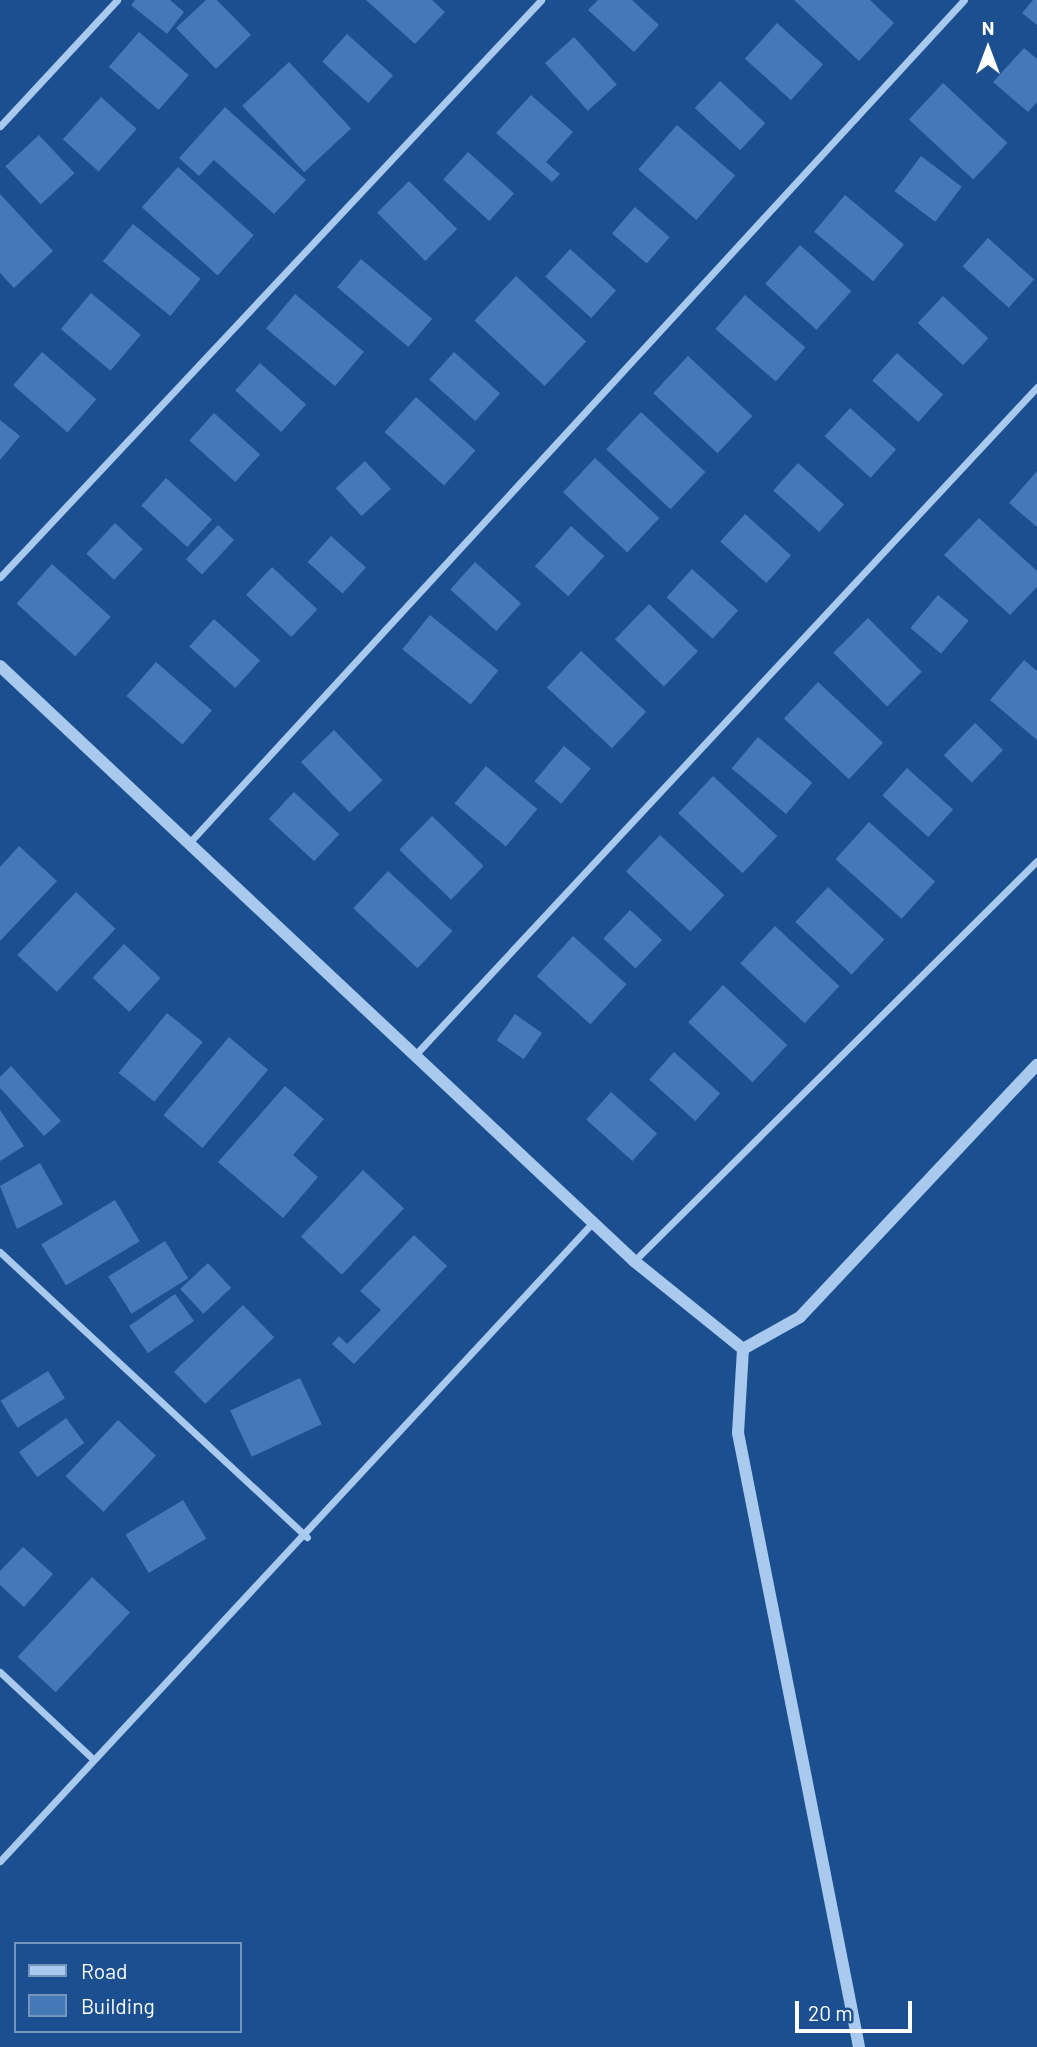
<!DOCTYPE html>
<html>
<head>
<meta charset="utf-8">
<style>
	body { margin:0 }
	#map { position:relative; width:1037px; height:2047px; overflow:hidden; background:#1b4f8f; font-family:Barlow,sans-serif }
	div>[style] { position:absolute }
	.building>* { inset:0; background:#4478b7; transform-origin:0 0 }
	.minor>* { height:7px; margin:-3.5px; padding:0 3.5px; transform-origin:3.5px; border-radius:3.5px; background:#a9c9ee }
	.tertiary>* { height:12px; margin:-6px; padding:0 6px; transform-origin:6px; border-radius:6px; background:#a9c9ee }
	span { translate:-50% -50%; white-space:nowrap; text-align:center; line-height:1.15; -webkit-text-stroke:5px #1b4f8f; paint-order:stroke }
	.legend { position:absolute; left:14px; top:1942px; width:228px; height:91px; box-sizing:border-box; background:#1b4f8f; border:2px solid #7695bc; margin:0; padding:9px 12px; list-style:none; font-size:21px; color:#fff }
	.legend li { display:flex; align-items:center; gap:14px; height:35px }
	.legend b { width:35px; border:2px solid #7695bc }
	.north { position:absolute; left:953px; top:14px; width:70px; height:70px; -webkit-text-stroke:5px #1b4f8f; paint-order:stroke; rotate:0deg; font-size:19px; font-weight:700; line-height:28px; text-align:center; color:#fff }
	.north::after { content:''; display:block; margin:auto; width:24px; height:32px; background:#fff; clip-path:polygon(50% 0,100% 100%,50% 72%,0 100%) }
	.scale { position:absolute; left:795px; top:2001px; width:117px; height:32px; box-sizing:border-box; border:4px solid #fff; border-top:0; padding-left:9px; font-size:21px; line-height:24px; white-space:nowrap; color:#fff; -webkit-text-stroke:5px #1b4f8f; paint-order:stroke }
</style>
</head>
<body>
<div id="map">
	<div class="building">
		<i style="clip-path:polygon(135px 0,170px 0,184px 12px,167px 34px,131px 5px)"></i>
		<i style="clip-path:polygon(206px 0,217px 0,251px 35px,216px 69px,176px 28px)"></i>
		<i style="clip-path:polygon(366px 0,432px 0,445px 12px,415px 44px)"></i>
		<i style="clip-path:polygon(598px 0,632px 0,659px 25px,634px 52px,588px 10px)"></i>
		<i style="clip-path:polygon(794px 0,870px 0,894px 23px,859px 61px)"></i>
		<i style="clip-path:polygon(1033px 0,1037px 0,1037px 25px,1022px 13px)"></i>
		<i style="left:777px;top:23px;width:62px;height:48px;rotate:42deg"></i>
		<i style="left:139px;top:32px;width:66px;height:46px;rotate:41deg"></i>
		<i style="left:347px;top:34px;width:62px;height:37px;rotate:42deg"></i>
		<i style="left:574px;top:37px;width:64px;height:39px;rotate:48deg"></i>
		<i style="clip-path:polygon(1024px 48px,1037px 59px,1037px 102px,1028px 112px,993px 82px)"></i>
		<i style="left:289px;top:62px;width:91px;height:64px;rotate:47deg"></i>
		<i style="left:720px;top:81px;width:62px;height:37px;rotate:43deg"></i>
		<i style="left:943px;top:83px;width:88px;height:50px;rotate:43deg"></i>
		<i style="clip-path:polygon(531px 95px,573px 132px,546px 162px,560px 174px,552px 182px,496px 133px)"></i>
		<i style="left:101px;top:97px;width:48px;height:57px;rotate:42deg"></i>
		<i style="clip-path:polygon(225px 107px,306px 180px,274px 214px,214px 160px,199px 176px,179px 158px)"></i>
		<i style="left:677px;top:125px;width:77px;height:59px;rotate:41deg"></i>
		<i style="left:39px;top:135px;width:52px;height:46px;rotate:47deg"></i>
		<i style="left:468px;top:152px;width:62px;height:37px;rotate:42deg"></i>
		<i style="left:921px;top:156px;width:51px;height:44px;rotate:37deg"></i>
		<i style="left:178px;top:167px;width:102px;height:54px;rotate:42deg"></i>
		<i style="left:409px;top:181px;width:68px;height:45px;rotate:45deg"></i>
		<i style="clip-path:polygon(0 194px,53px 251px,14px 288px,0 273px)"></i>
		<i style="left:845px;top:195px;width:77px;height:48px;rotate:40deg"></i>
		<i style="left:635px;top:207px;width:46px;height:35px;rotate:41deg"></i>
		<i style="left:133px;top:224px;width:87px;height:48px;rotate:39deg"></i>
		<i style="left:988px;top:238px;width:62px;height:38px;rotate:42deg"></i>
		<i style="left:800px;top:245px;width:69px;height:52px;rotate:42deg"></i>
		<i style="left:570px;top:249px;width:62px;height:37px;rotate:42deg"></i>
		<i style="left:361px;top:259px;width:93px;height:37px;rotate:40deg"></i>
		<i style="left:516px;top:276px;width:96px;height:61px;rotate:43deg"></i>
		<i style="left:91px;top:293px;width:65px;height:47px;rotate:40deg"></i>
		<i style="left:295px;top:294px;width:90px;height:45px;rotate:40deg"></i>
		<i style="left:745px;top:295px;width:80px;height:45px;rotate:41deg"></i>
		<i style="left:943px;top:296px;width:62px;height:37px;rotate:43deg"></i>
		<i style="left:42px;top:352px;width:72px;height:44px;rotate:41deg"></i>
		<i style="left:454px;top:352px;width:62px;height:37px;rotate:42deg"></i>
		<i style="left:897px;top:353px;width:62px;height:37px;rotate:42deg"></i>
		<i style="left:688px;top:356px;width:88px;height:51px;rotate:43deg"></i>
		<i style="left:260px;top:363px;width:62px;height:37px;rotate:42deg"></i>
		<i style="left:416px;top:397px;width:80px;height:47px;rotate:42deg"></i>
		<i style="left:850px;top:408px;width:62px;height:38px;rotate:42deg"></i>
		<i style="left:641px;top:412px;width:88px;height:51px;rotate:43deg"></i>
		<i style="left:214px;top:413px;width:62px;height:37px;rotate:42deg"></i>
		<i style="clip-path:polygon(0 420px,20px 436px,0 460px)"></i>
		<i style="left:595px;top:458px;width:88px;height:47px;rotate:43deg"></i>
		<i style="left:365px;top:461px;width:38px;height:40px;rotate:47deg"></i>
		<i style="left:798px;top:463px;width:62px;height:37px;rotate:42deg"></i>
		<i style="clip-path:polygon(1037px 471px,1037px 527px,1009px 503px)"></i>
		<i style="left:166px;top:478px;width:62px;height:37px;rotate:42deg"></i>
		<i style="left:745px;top:514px;width:62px;height:37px;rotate:42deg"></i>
		<i style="clip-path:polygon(979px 518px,1037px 571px,1037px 587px,1010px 615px,944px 555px)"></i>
		<i style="left:115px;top:523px;width:38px;height:42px;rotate:43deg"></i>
		<i style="left:218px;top:525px;width:22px;height:47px;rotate:43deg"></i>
		<i style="left:571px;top:526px;width:45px;height:54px;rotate:42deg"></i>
		<i style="left:331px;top:536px;width:47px;height:35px;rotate:42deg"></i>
		<i style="left:475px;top:562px;width:62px;height:37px;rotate:42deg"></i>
		<i style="left:52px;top:564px;width:79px;height:53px;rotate:42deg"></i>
		<i style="left:272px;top:567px;width:62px;height:38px;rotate:43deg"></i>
		<i style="left:692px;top:569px;width:62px;height:38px;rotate:42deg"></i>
		<i style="left:938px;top:595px;width:40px;height:43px;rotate:40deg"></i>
		<i style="left:649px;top:604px;width:68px;height:49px;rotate:44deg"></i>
		<i style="left:430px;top:615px;width:88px;height:44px;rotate:39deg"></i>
		<i style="left:868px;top:618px;width:76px;height:49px;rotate:45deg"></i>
		<i style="left:214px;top:619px;width:62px;height:37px;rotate:42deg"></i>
		<i style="left:581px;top:651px;width:89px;height:50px;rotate:43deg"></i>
		<i style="clip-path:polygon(1024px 660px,1037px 671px,1037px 740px,990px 700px)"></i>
		<i style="left:156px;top:662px;width:74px;height:45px;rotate:41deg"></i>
		<i style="left:818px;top:682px;width:89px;height:50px;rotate:43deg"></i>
		<i style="left:975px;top:723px;width:39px;height:45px;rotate:44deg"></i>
		<i style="left:334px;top:730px;width:70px;height:46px;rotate:46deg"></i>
		<i style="left:758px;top:737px;width:71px;height:41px;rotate:40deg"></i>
		<i style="left:564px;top:746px;width:35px;height:46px;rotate:40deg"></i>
		<i style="left:486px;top:766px;width:67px;height:49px;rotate:40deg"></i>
		<i style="left:907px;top:768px;width:62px;height:37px;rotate:42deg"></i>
		<i style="left:713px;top:776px;width:88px;height:51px;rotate:43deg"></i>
		<i style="left:294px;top:792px;width:62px;height:37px;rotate:43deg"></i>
		<i style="left:432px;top:816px;width:72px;height:47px;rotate:44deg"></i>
		<i style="left:869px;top:822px;width:89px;height:50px;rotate:42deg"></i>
		<i style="left:660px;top:835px;width:88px;height:50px;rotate:43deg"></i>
		<i style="clip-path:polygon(19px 846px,57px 881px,0 941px,0 867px)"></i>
		<i style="left:388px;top:871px;width:88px;height:51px;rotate:43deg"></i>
		<i style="left:828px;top:887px;width:77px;height:48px;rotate:43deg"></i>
		<i style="left:76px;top:892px;width:54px;height:86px;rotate:43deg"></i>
		<i style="left:630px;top:910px;width:44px;height:39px;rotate:43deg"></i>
		<i style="left:775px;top:926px;width:88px;height:51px;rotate:43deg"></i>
		<i style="left:573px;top:936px;width:72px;height:54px;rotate:42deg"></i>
		<i style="left:124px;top:944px;width:50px;height:46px;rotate:43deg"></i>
		<i style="left:723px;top:985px;width:88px;height:51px;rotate:43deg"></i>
		<i style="left:167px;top:1013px;width:46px;height:77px;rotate:39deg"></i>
		<i style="left:515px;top:1014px;width:33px;height:32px;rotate:35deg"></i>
		<i style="left:229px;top:1037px;width:51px;height:102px;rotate:40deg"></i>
		<i style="left:674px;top:1052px;width:62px;height:37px;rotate:42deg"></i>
		<i style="clip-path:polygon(11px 1066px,61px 1121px,44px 1136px,0 1088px,0 1077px)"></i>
		<i style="clip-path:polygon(285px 1086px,324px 1119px,293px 1155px,318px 1177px,283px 1218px,218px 1162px)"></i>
		<i style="left:611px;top:1092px;width:62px;height:37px;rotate:42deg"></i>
		<i style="clip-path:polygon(0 1110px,24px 1146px,0 1161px)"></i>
		<i style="clip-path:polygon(40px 1163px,63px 1204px,17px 1229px,0 1186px)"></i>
		<i style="left:363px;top:1170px;width:56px;height:91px;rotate:43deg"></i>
		<i style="left:115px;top:1200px;width:48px;height:86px;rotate:59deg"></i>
		<i style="clip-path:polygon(414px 1235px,447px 1266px,354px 1364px,332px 1344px,339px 1336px,347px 1344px,381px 1310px,360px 1291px)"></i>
		<i style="left:165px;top:1241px;width:44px;height:67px;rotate:58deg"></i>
		<i style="left:208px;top:1263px;width:34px;height:38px;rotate:47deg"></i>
		<i style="left:175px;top:1294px;width:33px;height:56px;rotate:55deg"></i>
		<i style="left:243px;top:1305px;width:45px;height:96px;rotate:46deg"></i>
		<i style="left:48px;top:1371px;width:32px;height:56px;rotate:58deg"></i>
		<i style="left:300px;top:1378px;width:51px;height:77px;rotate:65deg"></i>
		<i style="left:66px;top:1418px;width:31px;height:58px;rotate:54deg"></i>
		<i style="left:118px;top:1420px;width:52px;height:77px;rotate:43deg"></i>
		<i style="left:183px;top:1500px;width:45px;height:67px;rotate:59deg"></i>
		<i style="clip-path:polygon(23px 1547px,53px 1574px,24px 1607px,0 1585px,0 1571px)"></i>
		<i style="left:92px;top:1577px;width:52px;height:109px;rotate:43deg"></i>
	</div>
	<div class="minor">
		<i style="left:0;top:126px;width:172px;rotate:-47.1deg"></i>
		<i style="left:0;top:577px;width:791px;rotate:-46.84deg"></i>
		<i style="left:189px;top:843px;width:1145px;rotate:-47.41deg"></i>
		<i style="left:415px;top:1055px;width:913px;rotate:-47.04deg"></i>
		<i style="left:0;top:1252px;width:419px;rotate:42.9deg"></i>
		<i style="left:634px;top:1261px;width:568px;rotate:-44.79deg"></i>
		<i style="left:0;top:1672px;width:127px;rotate:43.1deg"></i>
		<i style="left:0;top:1861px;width:873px;rotate:-47.13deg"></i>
	</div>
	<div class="tertiary">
		<i style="left:0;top:666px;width:869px;rotate:43.18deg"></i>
		<i style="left:634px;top:1261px;width:140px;rotate:38.9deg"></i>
		<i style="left:743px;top:1349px;width:84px;rotate:93.4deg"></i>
		<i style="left:738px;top:1433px;width:626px;rotate:78.85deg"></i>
		<i style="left:743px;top:1349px;width:65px;rotate:-29.3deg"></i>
		<i style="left:800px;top:1317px;width:346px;rotate:-46.8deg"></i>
	</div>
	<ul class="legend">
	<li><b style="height:9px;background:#a9c9ee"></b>Road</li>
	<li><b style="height:19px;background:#4478b7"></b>Building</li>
	</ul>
	<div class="north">N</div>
	<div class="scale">20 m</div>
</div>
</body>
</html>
